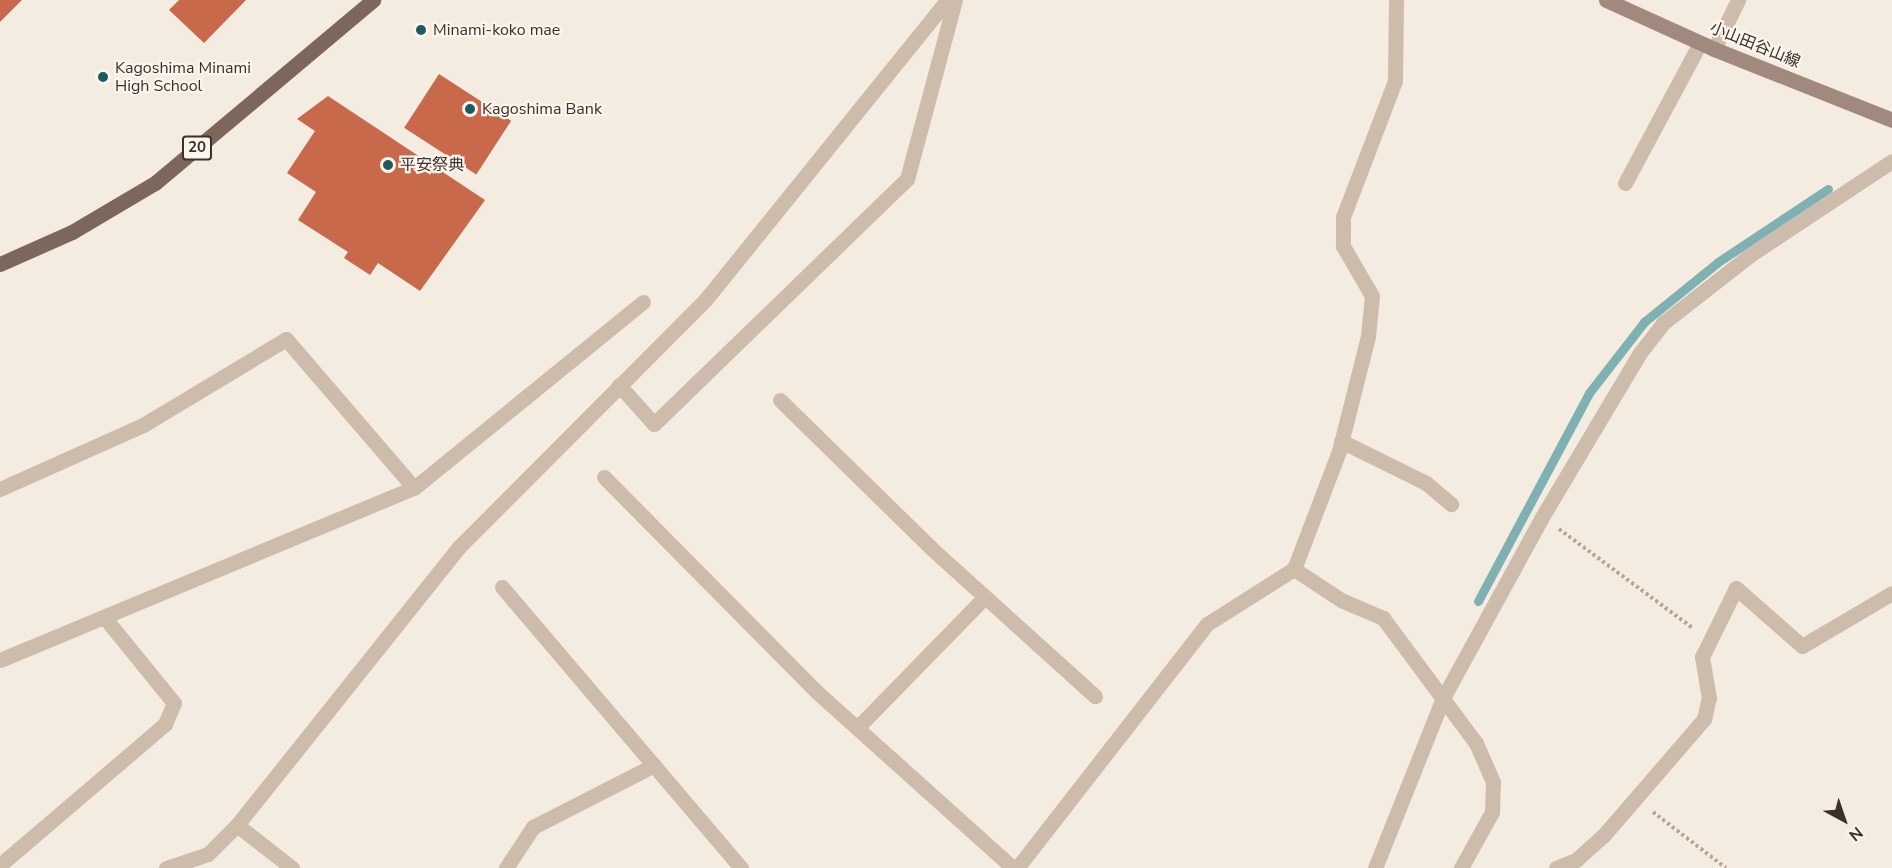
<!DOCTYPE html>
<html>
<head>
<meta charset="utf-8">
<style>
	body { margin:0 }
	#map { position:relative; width:1892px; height:868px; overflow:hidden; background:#f4ebe1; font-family:"Nunito Sans","Noto Sans JP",sans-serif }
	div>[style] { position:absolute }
	.stream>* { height:9px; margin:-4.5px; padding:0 4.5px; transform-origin:4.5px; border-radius:4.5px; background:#7fb0b2 }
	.building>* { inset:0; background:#c8694b; transform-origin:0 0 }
	.path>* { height:4px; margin-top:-2px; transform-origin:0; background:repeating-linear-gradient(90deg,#b9a596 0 3px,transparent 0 6px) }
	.minor>* { height:15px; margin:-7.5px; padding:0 7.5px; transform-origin:7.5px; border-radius:7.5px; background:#cdbbac }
	.secondary>* { height:15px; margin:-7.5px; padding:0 7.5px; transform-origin:7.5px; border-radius:7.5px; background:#a18a7d }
	.primary>* { height:15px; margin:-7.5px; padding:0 7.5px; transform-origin:7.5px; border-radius:7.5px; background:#7d675c }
	.dots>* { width:16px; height:16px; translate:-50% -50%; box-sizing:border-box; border:3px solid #fbf5ee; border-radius:50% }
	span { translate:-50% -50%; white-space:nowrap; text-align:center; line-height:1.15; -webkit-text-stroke:4.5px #fbf5ee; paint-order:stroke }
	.shield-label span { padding:2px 4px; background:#fbf5ee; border:2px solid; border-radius:4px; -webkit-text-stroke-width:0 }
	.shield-label { font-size:15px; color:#3b302b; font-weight:700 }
	.poi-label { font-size:16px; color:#3b302b }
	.left { translate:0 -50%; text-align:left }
	.street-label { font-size:16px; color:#3b302b }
	.north { position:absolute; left:1814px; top:790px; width:60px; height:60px; -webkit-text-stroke:4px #fbf5ee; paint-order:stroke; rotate:140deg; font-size:16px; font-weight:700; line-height:24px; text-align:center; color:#3b302b }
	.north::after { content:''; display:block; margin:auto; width:21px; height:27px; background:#3b302b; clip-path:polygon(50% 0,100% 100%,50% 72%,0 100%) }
</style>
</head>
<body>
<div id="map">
	<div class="stream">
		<i style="left:1478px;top:601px;width:236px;rotate:-61.9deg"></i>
		<i style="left:1589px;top:393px;width:90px;rotate:-52.2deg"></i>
		<i style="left:1644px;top:322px;width:95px;rotate:-39deg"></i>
		<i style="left:1718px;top:262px;width:132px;rotate:-33.6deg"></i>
	</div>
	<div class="building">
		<i style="clip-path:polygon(0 0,22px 0,0 22px)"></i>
		<i style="clip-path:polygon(179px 0,246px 0,204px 43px,169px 10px)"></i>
		<i style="left:439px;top:74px;width:86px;height:64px;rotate:33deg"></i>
		<i style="clip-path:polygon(328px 96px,485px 200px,420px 291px,378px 263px,370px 275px,344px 258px,348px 252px,298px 220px,316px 192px,287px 173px,315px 131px,297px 119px)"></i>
	</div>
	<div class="path">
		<i style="left:1559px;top:529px;width:167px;rotate:36.5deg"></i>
		<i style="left:1653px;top:812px;width:92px;rotate:37.5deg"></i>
	</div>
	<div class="minor">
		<i style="left:1714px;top:49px;width:55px;rotate:-63.9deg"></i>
		<i style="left:1625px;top:183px;width:159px;rotate:-61.8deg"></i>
		<i style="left:619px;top:385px;width:52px;rotate:48.1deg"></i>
		<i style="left:654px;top:424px;width:352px;rotate:-44.1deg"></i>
		<i style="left:907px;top:179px;width:185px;rotate:-75deg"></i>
		<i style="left:780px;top:400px;width:211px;rotate:44.4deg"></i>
		<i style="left:931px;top:548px;width:221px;rotate:42.1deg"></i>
		<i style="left:1341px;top:441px;width:95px;rotate:26.3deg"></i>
		<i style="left:1426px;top:483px;width:33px;rotate:40deg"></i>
		<i style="left:604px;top:477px;width:304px;rotate:45.3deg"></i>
		<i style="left:818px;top:693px;width:262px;rotate:41.9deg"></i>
		<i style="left:0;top:489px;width:157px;rotate:-24.1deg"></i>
		<i style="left:143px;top:425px;width:167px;rotate:-31deg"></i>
		<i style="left:286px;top:339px;width:196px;rotate:49.3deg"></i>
		<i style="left:414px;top:488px;width:295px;rotate:-39.1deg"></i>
		<i style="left:1294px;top:569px;width:56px;rotate:33.4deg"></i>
		<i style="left:1341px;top:600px;width:46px;rotate:23.2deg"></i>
		<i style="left:1383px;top:618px;width:156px;rotate:53.4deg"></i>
		<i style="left:1476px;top:743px;width:43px;rotate:66.4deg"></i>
		<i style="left:1493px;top:782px;width:30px;rotate:92deg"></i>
		<i style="left:1492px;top:812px;width:64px;rotate:119deg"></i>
		<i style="left:502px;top:587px;width:369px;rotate:49.6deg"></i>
		<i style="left:0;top:660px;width:448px;rotate:-22.6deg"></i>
		<i style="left:857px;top:728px;width:183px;rotate:-45.7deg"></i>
		<i style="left:237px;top:825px;width:70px;rotate:38deg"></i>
		<i style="left:0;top:865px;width:217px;rotate:-40.5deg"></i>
		<i style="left:165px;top:724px;width:23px;rotate:-67deg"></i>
		<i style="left:174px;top:703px;width:111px;rotate:-129.1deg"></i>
		<i style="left:166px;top:868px;width:44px;rotate:-18.4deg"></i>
		<i style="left:208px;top:854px;width:41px;rotate:-45deg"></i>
		<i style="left:237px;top:825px;width:356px;rotate:-51.4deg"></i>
		<i style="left:459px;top:547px;width:350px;rotate:-45.1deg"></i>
		<i style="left:706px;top:299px;width:384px;rotate:-51.1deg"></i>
		<i style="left:506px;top:868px;width:49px;rotate:-56.6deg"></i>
		<i style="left:533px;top:827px;width:136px;rotate:-27.1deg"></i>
		<i style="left:1017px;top:868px;width:309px;rotate:-52.1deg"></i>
		<i style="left:1207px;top:624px;width:103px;rotate:-32.3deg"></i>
		<i style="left:1294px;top:569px;width:126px;rotate:-69.1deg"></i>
		<i style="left:1339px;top:451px;width:119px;rotate:-75.8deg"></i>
		<i style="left:1368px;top:336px;width:40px;rotate:-84.3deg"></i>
		<i style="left:1372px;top:296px;width:58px;rotate:-120.1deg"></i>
		<i style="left:1343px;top:246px;width:29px;rotate:-90deg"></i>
		<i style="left:1343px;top:217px;width:146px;rotate:-69.1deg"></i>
		<i style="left:1395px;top:81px;width:81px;rotate:-89.3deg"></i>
		<i style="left:1375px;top:868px;width:183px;rotate:-68.2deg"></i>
		<i style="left:1443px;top:698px;width:206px;rotate:-61.3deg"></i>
		<i style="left:1542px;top:517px;width:190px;rotate:-59.2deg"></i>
		<i style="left:1639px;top:354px;width:39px;rotate:-52deg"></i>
		<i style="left:1663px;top:323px;width:110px;rotate:-38deg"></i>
		<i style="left:1750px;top:255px;width:170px;rotate:-33.5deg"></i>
		<i style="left:1556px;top:868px;width:22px;rotate:-22deg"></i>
		<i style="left:1576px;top:860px;width:36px;rotate:-42deg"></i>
		<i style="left:1603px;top:836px;width:155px;rotate:-49.2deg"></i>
		<i style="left:1704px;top:719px;width:22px;rotate:-77deg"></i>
		<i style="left:1709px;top:698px;width:42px;rotate:-99.7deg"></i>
		<i style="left:1702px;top:657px;width:77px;rotate:-63.8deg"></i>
		<i style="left:1736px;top:588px;width:88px;rotate:41.3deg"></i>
		<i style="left:1802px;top:646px;width:104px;rotate:-30.5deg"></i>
	</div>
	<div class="secondary">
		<i style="left:1606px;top:0;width:119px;rotate:24.4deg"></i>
		<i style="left:1714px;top:49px;width:192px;rotate:21.7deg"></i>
	</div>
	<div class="primary">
		<i style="left:0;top:264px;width:79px;rotate:-24deg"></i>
		<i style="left:72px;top:232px;width:96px;rotate:-30.6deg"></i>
		<i style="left:155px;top:183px;width:285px;rotate:-40deg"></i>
	</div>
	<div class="dots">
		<i style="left:421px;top:30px;background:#1f5a5e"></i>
		<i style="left:103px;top:77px;background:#1f5a5e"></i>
		<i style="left:470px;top:109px;background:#1f5a5e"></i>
		<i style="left:388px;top:165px;background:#1f5a5e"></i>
	</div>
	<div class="shield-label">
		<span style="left:197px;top:148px">20</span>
	</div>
	<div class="poi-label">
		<span class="left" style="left:433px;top:30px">Minami-koko mae</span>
		<span class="left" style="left:115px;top:77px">Kagoshima Minami<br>High School</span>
		<span class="left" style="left:482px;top:109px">Kagoshima Bank</span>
		<span class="left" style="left:400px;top:165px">平安祭典</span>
	</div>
	<div class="street-label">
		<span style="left:1755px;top:45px;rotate:22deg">小山田谷山線</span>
	</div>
	<div class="north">N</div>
</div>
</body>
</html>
